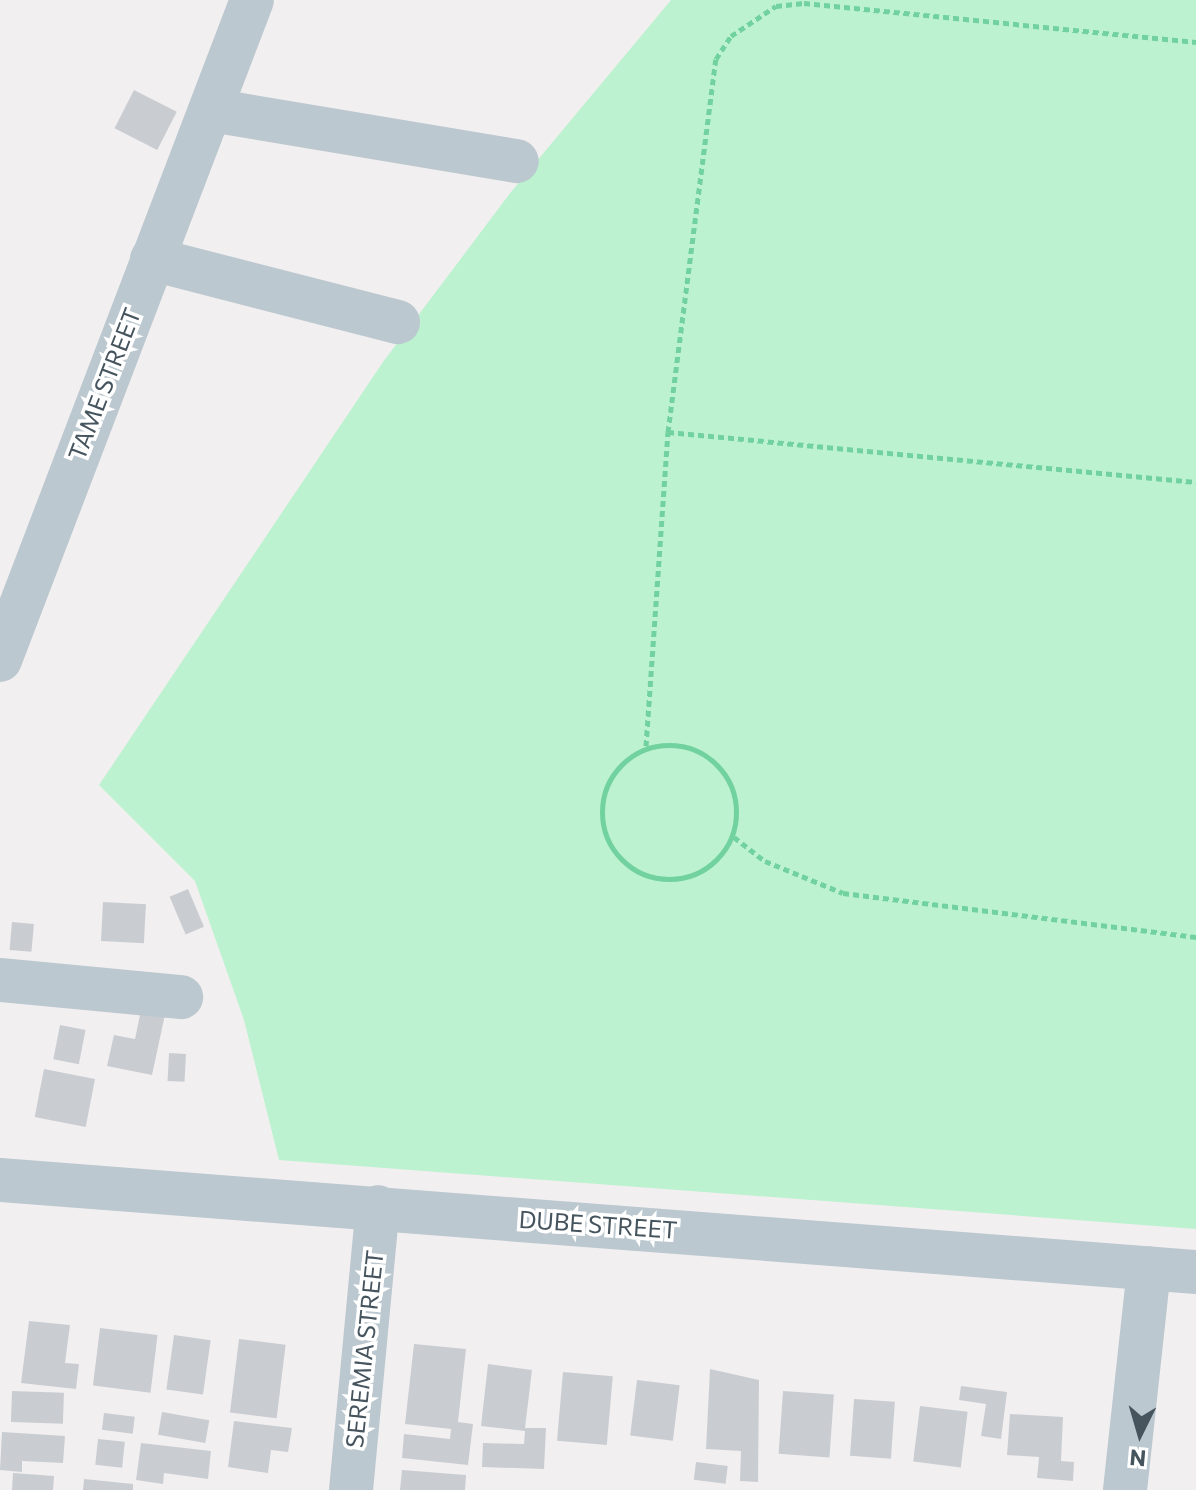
<!DOCTYPE html>
<html>
<head>
<meta charset="utf-8">
<style>
	body { margin:0 }
	#map { position:relative; width:1196px; height:1490px; overflow:hidden; background:#f2eff0; font-family:Commissioner,sans-serif }
	div>[style] { position:absolute }
	.green>* { inset:0; background:#bcf2cf }
	.building>* { inset:0; background:#c9cdd2; transform-origin:0 0 }
	.path>* { height:5px; margin-top:-2.5px; transform-origin:0; background:repeating-linear-gradient(90deg,#72d29f 0 6px,transparent 0 10px) }
	.path>.ring { margin:-2.5px; padding:0; box-sizing:content-box; background:none; border:5px solid #72d29f; border-radius:50% }
	.minor>* { height:44px; margin:-22px; padding:0 22px; transform-origin:22px; border-radius:22px; background:#bcc8cf }
	span { translate:-50% -50%; white-space:nowrap; text-align:center; line-height:1.15; -webkit-text-stroke:7px #fff; paint-order:stroke }
	.street-label { font-size:24px; color:#46545e }
	.north { position:absolute; left:1100px; top:1394px; width:80px; height:80px; -webkit-text-stroke:6px #fff; paint-order:stroke; rotate:185deg; font-size:22px; font-weight:700; line-height:32px; text-align:center; color:#46545e }
	.north::after { content:''; display:block; margin:auto; width:28px; height:36px; background:#46545e; clip-path:polygon(50% 0,100% 100%,50% 72%,0 100%) }
</style>
</head>
<body>
<div id="map">
	<div class="green">
		<i style="clip-path:polygon(671px 0,1196px 0,1196px 1229px,279px 1160px,244px 1020px,195px 881px,99px 785px,383px 362px,511px 192px)"></i>
	</div>
	<div class="building">
		<i style="left:134px;top:90px;width:48px;height:43px;rotate:27deg"></i>
		<i style="left:188px;top:889px;width:41px;height:20px;rotate:67deg"></i>
		<i style="left:103px;top:902px;width:43px;height:39px;rotate:3deg"></i>
		<i style="left:12px;top:922px;width:22px;height:28px;rotate:5deg"></i>
		<i style="clip-path:polygon(142px 1005px,166px 1010px,152px 1075px,107px 1066px,114px 1035px,135px 1039px)"></i>
		<i style="left:60px;top:1025px;width:26px;height:35px;rotate:11deg"></i>
		<i style="left:169px;top:1053px;width:17px;height:28px;rotate:3deg"></i>
		<i style="left:44px;top:1069px;width:52px;height:49px;rotate:11deg"></i>
		<i style="clip-path:polygon(29px 1321px,70px 1325px,65px 1363px,79px 1364px,76px 1389px,21px 1383px)"></i>
		<i style="left:100px;top:1328px;width:58px;height:58px;rotate:7deg"></i>
		<i style="left:174px;top:1335px;width:37px;height:55px;rotate:8deg"></i>
		<i style="left:239px;top:1339px;width:47px;height:74px;rotate:7deg"></i>
		<i style="clip-path:polygon(414px 1344px,466px 1349px,458px 1422px,473px 1424px,468px 1465px,402px 1458px,404px 1434px,450px 1439px,451px 1429px,405px 1424px)"></i>
		<i style="clip-path:polygon(488px 1364px,532px 1370px,525px 1428px,546px 1428px,544px 1469px,482px 1467px,483px 1443px,524px 1444px,525px 1431px,481px 1426px)"></i>
		<i style="clip-path:polygon(710px 1369px,759px 1380px,758px 1482px,740px 1481px,741px 1451px,706px 1449px)"></i>
		<i style="left:563px;top:1372px;width:50px;height:69px;rotate:5deg"></i>
		<i style="left:637px;top:1380px;width:43px;height:56px;rotate:7deg"></i>
		<i style="clip-path:polygon(961px 1386px,1007px 1392px,1001px 1439px,981px 1436px,986px 1404px,959px 1400px)"></i>
		<i style="left:12px;top:1391px;width:52px;height:31px;rotate:2deg"></i>
		<i style="left:783px;top:1391px;width:51px;height:63px;rotate:4deg"></i>
		<i style="left:854px;top:1399px;width:41px;height:57px;rotate:4deg"></i>
		<i style="left:920px;top:1406px;width:48px;height:56px;rotate:7deg"></i>
		<i style="left:162px;top:1412px;width:48px;height:23px;rotate:10deg"></i>
		<i style="left:104px;top:1413px;width:31px;height:17px;rotate:7deg"></i>
		<i style="clip-path:polygon(1010px 1414px,1063px 1417px,1061px 1461px,1074px 1462px,1073px 1481px,1037px 1478px,1039px 1457px,1007px 1455px)"></i>
		<i style="clip-path:polygon(234px 1421px,292px 1428px,288px 1452px,271px 1450px,268px 1473px,228px 1467px)"></i>
		<i style="clip-path:polygon(2px 1432px,65px 1436px,63px 1463px,22px 1461px,22px 1472px,0 1470px)"></i>
		<i style="left:98px;top:1439px;width:27px;height:26px;rotate:6deg"></i>
		<i style="clip-path:polygon(141px 1443px,211px 1451px,208px 1479px,164px 1473px,163px 1484px,136px 1480px)"></i>
		<i style="left:696px;top:1462px;width:32px;height:18px;rotate:7deg"></i>
		<i style="clip-path:polygon(402px 1470px,466px 1475px,465px 1490px,400px 1490px)"></i>
		<i style="clip-path:polygon(13px 1473px,54px 1476px,53px 1490px,12px 1490px)"></i>
		<i style="clip-path:polygon(84px 1479px,133px 1484px,133px 1490px,83px 1490px)"></i>
	</div>
	<div class="path">
		<i style="left:668px;top:432px;width:530px;rotate:5.41deg"></i>
		<i class="ring" style="left:602px;top:745px;width:129px;height:129px"></i>
		<i style="left:646px;top:746px;width:315px;rotate:-86deg"></i>
		<i style="left:668px;top:432px;width:376px;rotate:-82.7deg"></i>
		<i style="left:716px;top:59px;width:27px;rotate:-57deg"></i>
		<i style="left:731px;top:36px;width:54px;rotate:-33.7deg"></i>
		<i style="left:776px;top:6px;width:28px;rotate:-6deg"></i>
		<i style="left:804px;top:3px;width:394px;rotate:5.7deg"></i>
		<i style="left:734px;top:837px;width:39px;rotate:38deg"></i>
		<i style="left:765px;top:861px;width:84px;rotate:22.3deg"></i>
		<i style="left:843px;top:893px;width:356px;rotate:7.1deg"></i>
	</div>
	<div class="minor">
		<i style="left:211px;top:110px;width:310px;rotate:9.5deg"></i>
		<i style="left:152px;top:259px;width:254px;rotate:14.4deg"></i>
		<i style="left:0;top:660px;width:706px;rotate:-69.1deg"></i>
		<i style="left:0;top:980px;width:182px;rotate:5.4deg"></i>
		<i style="left:0;top:1180px;width:1200px;rotate:4.4deg"></i>
		<i style="left:351px;top:1490px;width:284px;rotate:-84.6deg"></i>
		<i style="left:1125px;top:1490px;width:223px;rotate:-83.8deg"></i>
	</div>
	<div class="street-label">
		<span style="left:104px;top:384px;rotate:-69deg">TAME STREET</span>
		<span style="left:598px;top:1224px;rotate:4deg">DUBE STREET</span>
		<span style="left:364px;top:1349px;rotate:-84deg">SEREMIA STREET</span>
	</div>
	<div class="north">N</div>
</div>
</body>
</html>
